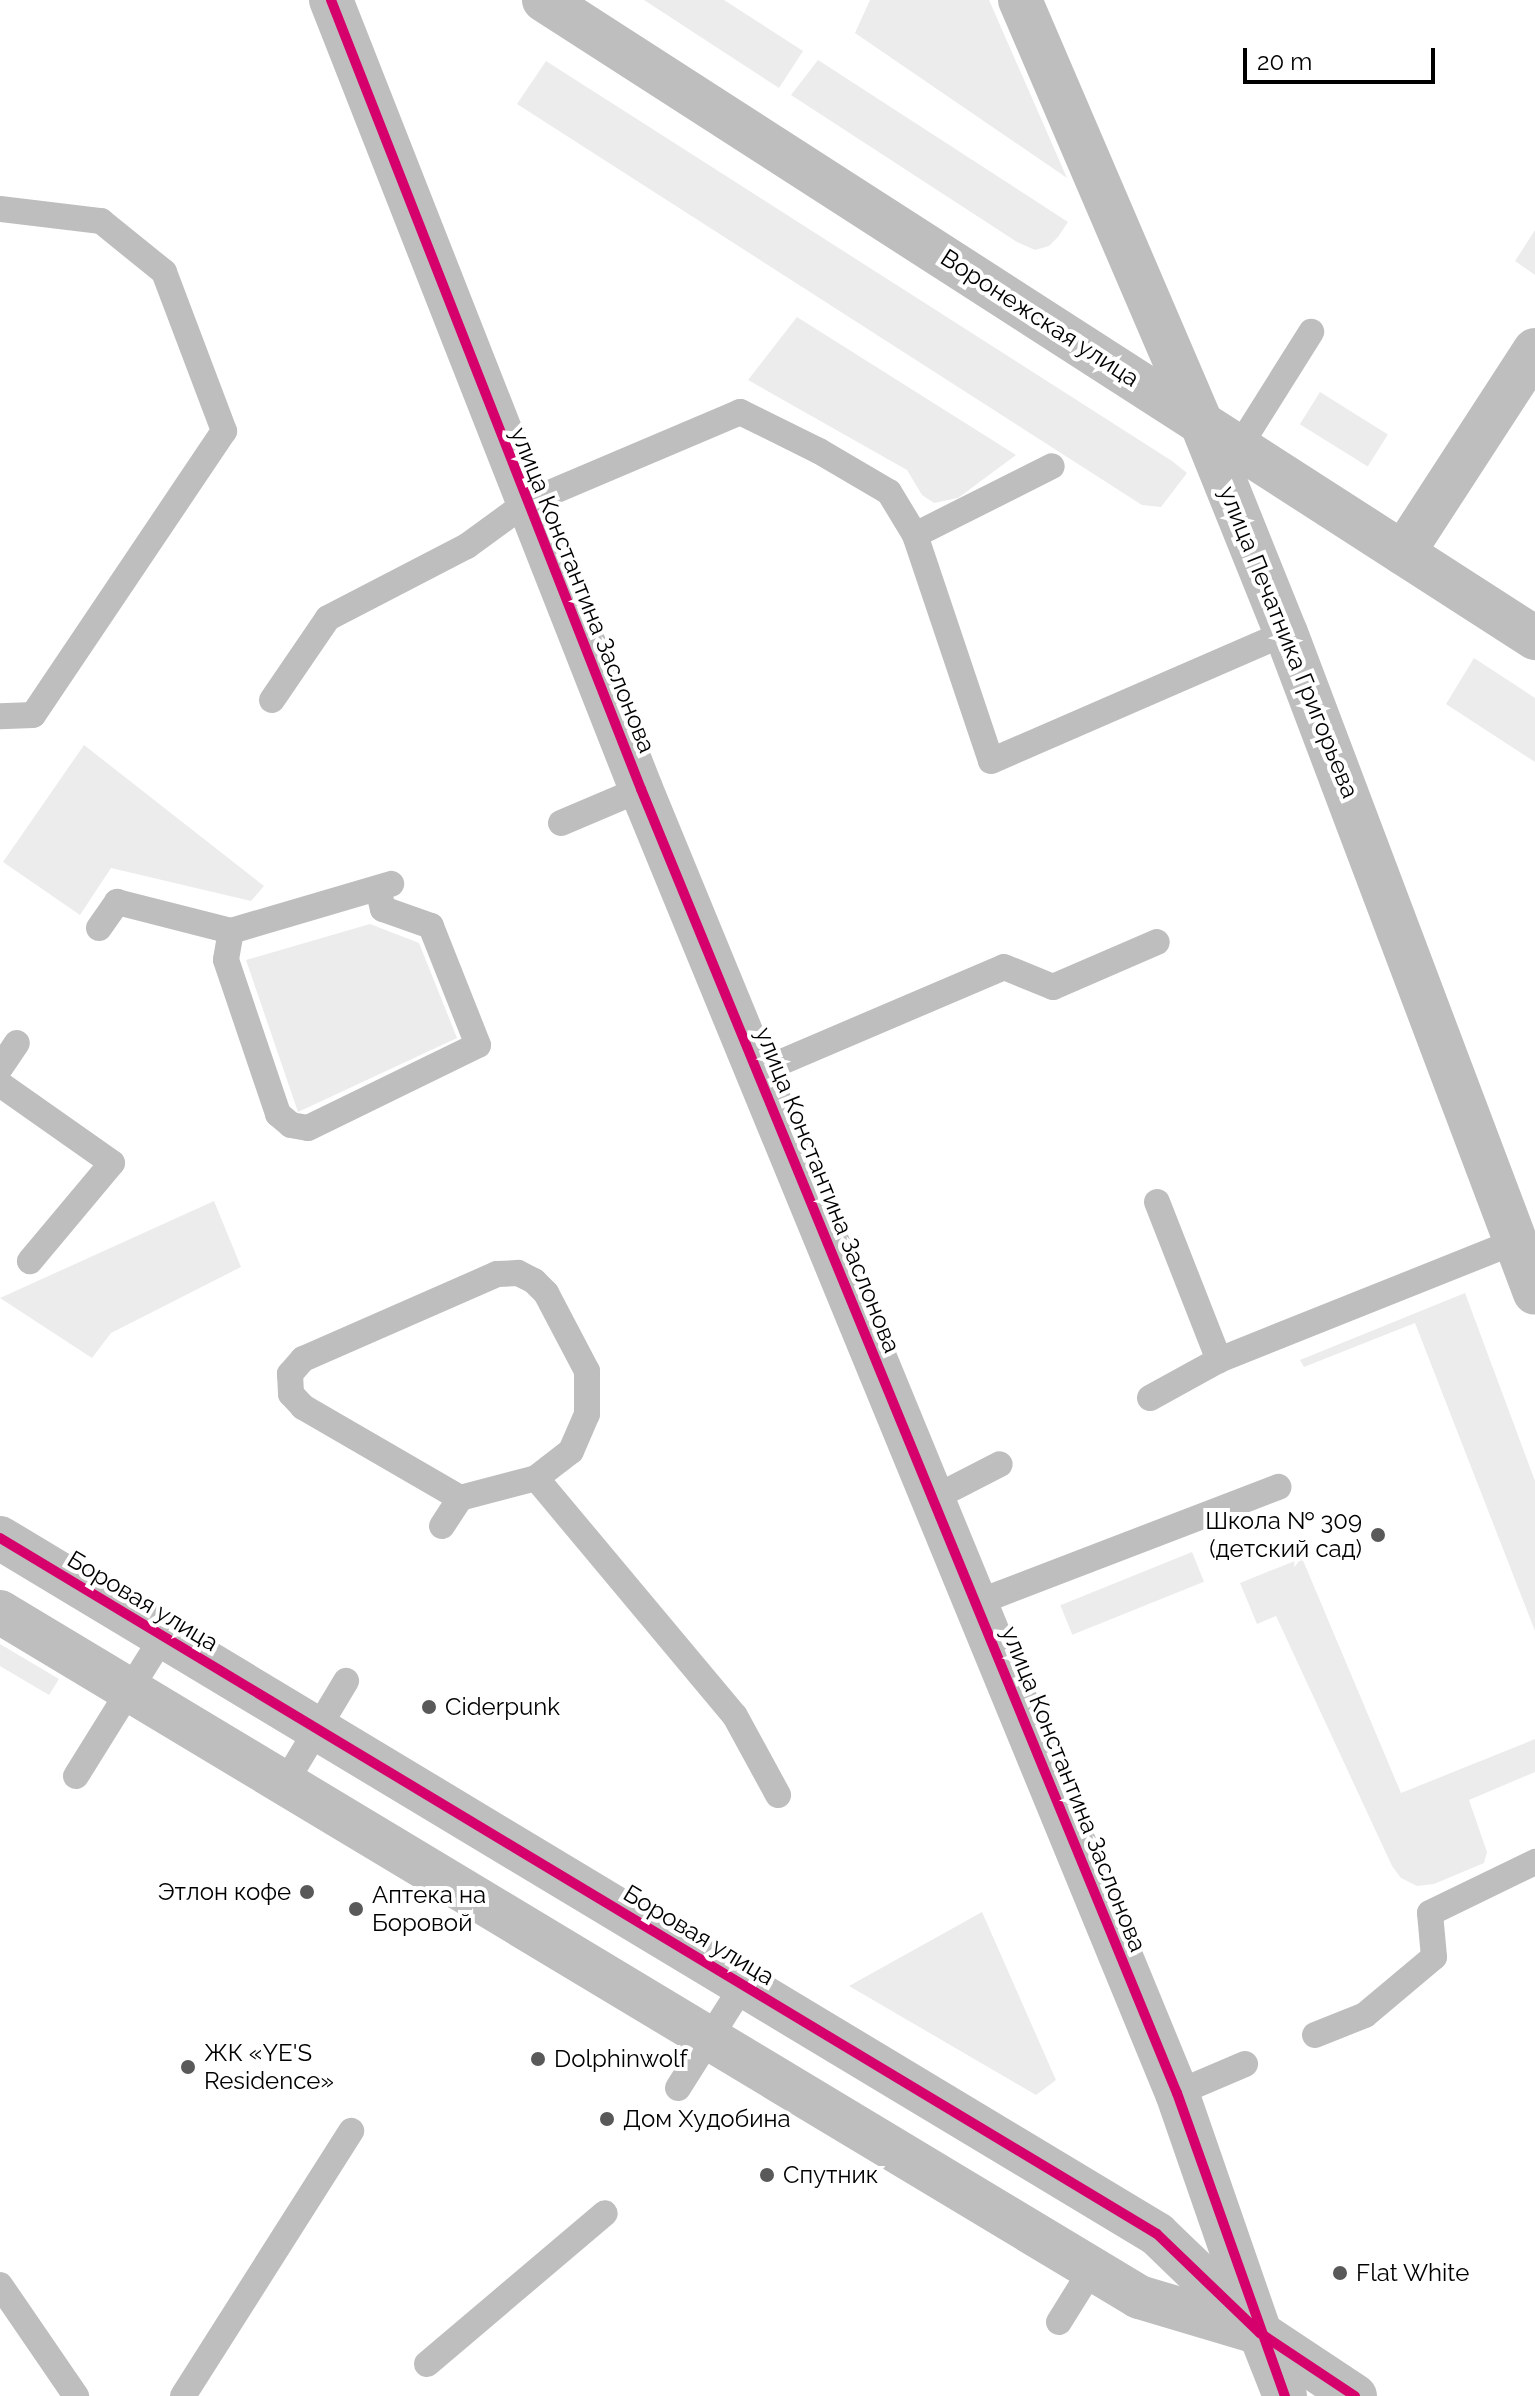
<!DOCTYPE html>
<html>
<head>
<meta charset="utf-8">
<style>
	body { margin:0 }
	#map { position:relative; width:1535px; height:2396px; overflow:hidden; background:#fff; font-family:Raleway,sans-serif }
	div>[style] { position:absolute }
	.green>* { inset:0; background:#ececec; transform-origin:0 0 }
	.service>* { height:26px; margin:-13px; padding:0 13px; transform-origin:13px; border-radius:13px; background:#bebebe }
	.minor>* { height:44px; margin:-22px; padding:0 22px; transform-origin:22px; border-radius:22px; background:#bebebe }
	.tertiary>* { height:44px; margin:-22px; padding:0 22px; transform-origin:22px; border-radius:22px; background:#bebebe }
	.cycleway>* { height:10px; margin:-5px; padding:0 5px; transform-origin:5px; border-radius:5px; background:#d6006c }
	.dots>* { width:22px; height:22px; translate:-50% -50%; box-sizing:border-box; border:4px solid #fff; border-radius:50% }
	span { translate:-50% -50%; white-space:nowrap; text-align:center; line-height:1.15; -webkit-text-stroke:8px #fff; paint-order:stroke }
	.street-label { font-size:24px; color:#000 }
	.poi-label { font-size:24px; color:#000 }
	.right { translate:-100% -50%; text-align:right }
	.left { translate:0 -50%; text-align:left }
	.scale { position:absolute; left:1243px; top:48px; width:192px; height:36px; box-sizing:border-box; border:4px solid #000; border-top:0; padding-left:10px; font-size:24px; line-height:28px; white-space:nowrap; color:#000; -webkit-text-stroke:6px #fff; paint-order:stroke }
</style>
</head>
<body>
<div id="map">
	<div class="green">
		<i style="clip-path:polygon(644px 0,724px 0,803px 51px,779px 88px)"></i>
		<i style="clip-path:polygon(870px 0,989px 0,1067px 178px,855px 33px)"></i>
		<i style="clip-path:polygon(818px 60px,1068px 222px,1058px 237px,1049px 246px,1035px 250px,1017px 242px,791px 95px)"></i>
		<i style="clip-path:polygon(546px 61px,1172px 461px,1187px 473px,1161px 507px,1142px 505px,517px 104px)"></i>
		<i style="clip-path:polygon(1535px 230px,1535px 275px,1515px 261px)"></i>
		<i style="clip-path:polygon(797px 317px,1016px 455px,958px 498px,934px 503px,922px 495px,907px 470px,748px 380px)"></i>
		<i style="left:1320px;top:392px;width:80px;height:38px;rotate:32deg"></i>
		<i style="clip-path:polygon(1474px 658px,1535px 698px,1535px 762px,1446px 704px)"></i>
		<i style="clip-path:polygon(84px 745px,264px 886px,251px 901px,111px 868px,80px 915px,3px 862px)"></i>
		<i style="clip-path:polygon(370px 924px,419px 943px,457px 1038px,298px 1112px,246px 960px)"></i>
		<i style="clip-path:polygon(214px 1201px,241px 1267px,111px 1333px,92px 1358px,0 1298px)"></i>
		<i style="clip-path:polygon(1465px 1293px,1535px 1481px,1535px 1631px,1415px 1323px,1304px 1367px,1300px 1360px)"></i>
		<i style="left:1192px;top:1552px;width:32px;height:142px;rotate:68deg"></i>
		<i style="clip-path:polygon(1302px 1558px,1401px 1793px,1535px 1739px,1535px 1772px,1469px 1800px,1487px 1852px,1484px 1863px,1434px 1884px,1417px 1886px,1401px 1878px,1392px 1866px,1276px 1616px,1257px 1624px,1240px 1583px)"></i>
		<i style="clip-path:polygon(0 1644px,59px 1679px,49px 1695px,0 1666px)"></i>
		<i style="clip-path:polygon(982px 1912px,1056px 2080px,1036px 2095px,849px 1986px)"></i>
	</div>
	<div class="service">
		<i style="left:0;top:209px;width:102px;rotate:6.8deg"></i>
		<i style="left:101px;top:221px;width:81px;rotate:39deg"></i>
		<i style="left:164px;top:272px;width:170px;rotate:69.3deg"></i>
		<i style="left:224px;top:431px;width:342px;rotate:123.9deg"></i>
		<i style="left:33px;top:715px;width:33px;rotate:178deg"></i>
		<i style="left:1239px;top:447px;width:136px;rotate:-57.9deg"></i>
		<i style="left:915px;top:535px;width:238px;rotate:71.4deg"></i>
		<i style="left:991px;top:761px;width:322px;rotate:-23.5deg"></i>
		<i style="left:272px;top:700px;width:99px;rotate:-55.7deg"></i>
		<i style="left:328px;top:618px;width:157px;rotate:-27.4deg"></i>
		<i style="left:467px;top:546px;width:73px;rotate:-36.1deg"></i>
		<i style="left:526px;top:503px;width:233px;rotate:-23deg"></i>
		<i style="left:740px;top:412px;width:88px;rotate:26.3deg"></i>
		<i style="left:819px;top:451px;width:81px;rotate:30.4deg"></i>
		<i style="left:889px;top:492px;width:50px;rotate:58.8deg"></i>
		<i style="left:915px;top:535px;width:153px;rotate:-26.7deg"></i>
		<i style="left:561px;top:823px;width:87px;rotate:-23deg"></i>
		<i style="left:99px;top:928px;width:32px;rotate:-55deg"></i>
		<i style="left:117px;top:902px;width:118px;rotate:14.3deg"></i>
		<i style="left:231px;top:931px;width:167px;rotate:-16.4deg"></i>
		<i style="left:231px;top:931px;width:29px;rotate:100deg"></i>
		<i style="left:226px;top:960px;width:163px;rotate:71.3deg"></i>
		<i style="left:278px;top:1114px;width:17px;rotate:40deg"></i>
		<i style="left:291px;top:1125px;width:17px;rotate:10deg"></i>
		<i style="left:308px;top:1128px;width:189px;rotate:-26deg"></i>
		<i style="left:478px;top:1045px;width:128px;rotate:-111.6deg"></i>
		<i style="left:431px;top:926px;width:51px;rotate:-160.5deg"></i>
		<i style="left:383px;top:909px;width:21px;rotate:-104deg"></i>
		<i style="left:0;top:1068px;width:30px;rotate:-56deg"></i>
		<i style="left:758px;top:1072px;width:267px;rotate:-23.1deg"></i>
		<i style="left:1004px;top:967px;width:53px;rotate:22.2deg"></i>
		<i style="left:1053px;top:987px;width:113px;rotate:-23.4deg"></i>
		<i style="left:0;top:1084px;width:137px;rotate:35.2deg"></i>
		<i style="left:112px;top:1163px;width:128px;rotate:129.9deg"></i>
		<i style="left:1157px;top:1202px;width:170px;rotate:68.6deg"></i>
		<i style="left:1150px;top:1398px;width:79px;rotate:-28.8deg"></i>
		<i style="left:1219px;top:1360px;width:320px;rotate:-21.8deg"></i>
		<i style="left:536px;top:1478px;width:310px;rotate:50.1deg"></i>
		<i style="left:735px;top:1716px;width:90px;rotate:61.4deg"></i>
		<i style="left:932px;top:1499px;width:76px;rotate:-27.2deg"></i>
		<i style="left:442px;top:1526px;width:33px;rotate:-57deg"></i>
		<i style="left:460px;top:1498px;width:79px;rotate:-14.7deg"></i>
		<i style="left:536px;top:1478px;width:44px;rotate:-37.6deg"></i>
		<i style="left:571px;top:1451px;width:40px;rotate:-66.6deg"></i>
		<i style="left:587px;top:1414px;width:43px;rotate:-90deg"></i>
		<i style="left:587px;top:1371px;width:88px;rotate:-117.7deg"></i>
		<i style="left:546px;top:1293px;width:17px;rotate:-135deg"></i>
		<i style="left:534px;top:1281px;width:18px;rotate:-153deg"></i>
		<i style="left:518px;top:1273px;width:21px;rotate:177deg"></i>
		<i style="left:497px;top:1274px;width:212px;rotate:156.3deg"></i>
		<i style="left:303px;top:1359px;width:20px;rotate:131deg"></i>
		<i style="left:290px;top:1374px;width:20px;rotate:87deg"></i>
		<i style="left:291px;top:1394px;width:18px;rotate:47deg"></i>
		<i style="left:303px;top:1407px;width:181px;rotate:30.1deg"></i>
		<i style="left:976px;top:1603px;width:324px;rotate:-21deg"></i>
		<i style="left:76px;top:1776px;width:165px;rotate:-58.1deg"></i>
		<i style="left:285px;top:1783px;width:119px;rotate:-59.1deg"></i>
		<i style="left:1315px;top:2035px;width:54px;rotate:-21.8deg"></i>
		<i style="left:1365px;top:2015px;width:90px;rotate:-40deg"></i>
		<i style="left:1434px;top:1957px;width:44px;rotate:-95.2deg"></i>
		<i style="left:1430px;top:1913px;width:117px;rotate:-25.9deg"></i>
		<i style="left:678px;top:2088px;width:122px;rotate:-57.7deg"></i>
		<i style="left:1177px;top:2093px;width:74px;rotate:-23.1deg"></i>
		<i style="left:0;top:2285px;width:135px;rotate:55.6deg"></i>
		<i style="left:1059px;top:2322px;width:62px;rotate:-58.1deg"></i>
		<i style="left:427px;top:2364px;width:233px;rotate:-40.3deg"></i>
		<i style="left:183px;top:2396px;width:314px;rotate:-57.6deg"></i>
	</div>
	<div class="minor">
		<i style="left:331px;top:0;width:848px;rotate:68.55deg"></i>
		<i style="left:641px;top:789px;width:1410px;rotate:67.66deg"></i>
		<i style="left:1177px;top:2093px;width:254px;rotate:70.9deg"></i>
		<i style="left:544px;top:0;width:1179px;rotate:32.77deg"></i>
		<i style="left:1020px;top:0;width:459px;rotate:66.8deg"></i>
		<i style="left:1201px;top:422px;width:227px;rotate:68.1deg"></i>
		<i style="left:1286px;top:633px;width:705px;rotate:69.33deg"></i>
		<i style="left:1403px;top:553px;width:242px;rotate:-57deg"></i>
	</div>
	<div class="tertiary">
		<i style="left:0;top:1538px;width:1350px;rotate:31.03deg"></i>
		<i style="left:1157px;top:2234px;width:143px;rotate:43.9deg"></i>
		<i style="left:1260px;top:2333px;width:114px;rotate:33.6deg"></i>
		<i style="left:0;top:1612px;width:1329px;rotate:31.02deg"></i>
		<i style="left:1139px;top:2297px;width:120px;rotate:16.5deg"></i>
		<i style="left:1260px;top:2333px;width:68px;rotate:68.4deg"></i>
	</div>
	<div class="cycleway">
		<i style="left:331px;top:0;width:848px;rotate:68.55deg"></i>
		<i style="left:641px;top:789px;width:1410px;rotate:67.66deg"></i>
		<i style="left:1177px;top:2093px;width:322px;rotate:70.4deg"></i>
		<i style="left:0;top:1538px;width:1350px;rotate:31.03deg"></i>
		<i style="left:1157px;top:2234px;width:143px;rotate:43.9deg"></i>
		<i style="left:1260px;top:2333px;width:114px;rotate:33.6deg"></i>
	</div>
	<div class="dots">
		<i style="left:1378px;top:1535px;background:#595959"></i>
		<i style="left:429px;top:1707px;background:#595959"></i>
		<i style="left:307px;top:1892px;background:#595959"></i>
		<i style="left:356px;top:1909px;background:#595959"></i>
		<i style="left:538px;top:2059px;background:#595959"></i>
		<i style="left:188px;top:2067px;background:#595959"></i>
		<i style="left:607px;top:2119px;background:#595959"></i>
		<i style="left:767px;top:2175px;background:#595959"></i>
		<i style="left:1340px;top:2273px;background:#595959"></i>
	</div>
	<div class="street-label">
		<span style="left:1040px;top:318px;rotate:33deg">Воронежская улица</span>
		<span style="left:583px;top:590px;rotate:68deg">улица Константина Заслонова</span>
		<span style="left:1289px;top:642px;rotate:68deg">улица Печатника Григорьева</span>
		<span style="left:828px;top:1190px;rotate:68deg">улица Константина Заслонова</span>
		<span style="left:143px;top:1601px;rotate:31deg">Боровая улица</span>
		<span style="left:1074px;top:1789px;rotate:68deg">улица Константина Заслонова</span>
		<span style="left:699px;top:1935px;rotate:31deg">Боровая улица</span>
	</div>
	<div class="poi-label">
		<span class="right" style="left:1362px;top:1535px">Школа № 309<br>(детский сад)</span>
		<span class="left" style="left:445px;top:1707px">Ciderpunk</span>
		<span class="right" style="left:291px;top:1892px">Этлон кофе</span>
		<span class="left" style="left:372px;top:1909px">Аптека на<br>Боровой</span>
		<span class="left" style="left:204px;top:2067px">ЖК «YE'S<br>Residence»</span>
		<span class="left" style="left:554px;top:2059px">Dolphinwolf</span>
		<span class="left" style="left:623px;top:2119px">Дом Худобина</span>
		<span class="left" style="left:783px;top:2175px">Спутник</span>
		<span class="left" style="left:1356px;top:2273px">Flat White</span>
	</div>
	<div class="scale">20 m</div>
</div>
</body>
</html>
